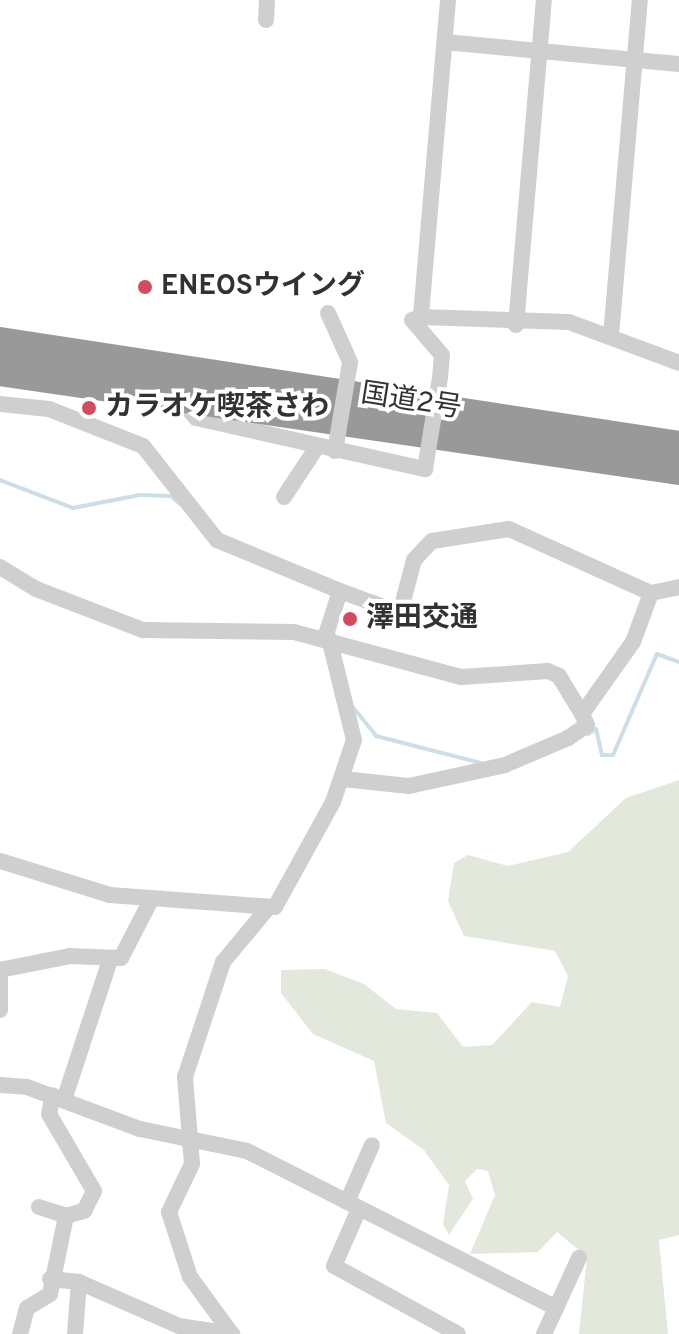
<!DOCTYPE html>
<html>
<head>
<meta charset="utf-8">
<style>
	body { margin:0 }
	#map { position:relative; width:679px; height:1334px; overflow:hidden; background:#fff; font-family:Overpass,"Noto Sans JP",sans-serif }
	div>[style] { position:absolute }
	.green>* { inset:0; background:#e3e8dd }
	.stream>* { height:4px; margin:-2px; padding:0 2px; transform-origin:2px; border-radius:2px; background:#cddee6 }
	.street>* { height:16px; margin:-8px; padding:0 8px; transform-origin:8px; border-radius:8px; background:#cfcfcf }
	.highway>* { height:30px; margin:-15px; padding:0 15px; transform-origin:15px; border-radius:15px; background:#999 }
	.street-bridge>* { height:16px; margin:-8px; padding:0 8px; transform-origin:8px; border-radius:8px; background:#cfcfcf }
	.dots>* { width:22px; height:22px; translate:-50% -50%; box-sizing:border-box; border:4px solid #fff; border-radius:50% }
	span { translate:-50% -50%; white-space:nowrap; text-align:center; line-height:1.15; -webkit-text-stroke:8px #fff; paint-order:stroke }
	.poi-label { font-size:28px; color:#323232; font-weight:700 }
	.left { translate:0 -50%; text-align:left }
	.street-label { font-size:28px; color:#323232 }
</style>
</head>
<body>
<div id="map">
	<div class="green">
		<i style="clip-path:polygon(679px 780px,679px 1235px,659px 1240px,668px 1334px,579px 1334px,587px 1257px,557px 1232px,538px 1252px,470px 1254px,495px 1195px,488px 1171px,477px 1169px,465px 1181px,473px 1199px,449px 1235px,443px 1224px,449px 1185px,424px 1150px,386px 1123px,374px 1061px,313px 1034px,281px 993px,281px 970px,325px 969px,364px 984px,396px 1009px,437px 1013px,463px 1047px,492px 1045px,532px 1002px,560px 1007px,568px 976px,555px 951px,464px 936px,448px 901px,454px 863px,468px 855px,508px 866px,568px 852px,626px 798px)"></i>
	</div>
	<div class="stream">
		<i style="left:0;top:480px;width:78px;rotate:21deg"></i>
		<i style="left:73px;top:508px;width:68px;rotate:-11deg"></i>
		<i style="left:140px;top:495px;width:31px;rotate:2deg"></i>
		<i style="left:171px;top:496px;width:12px;rotate:42deg"></i>
		<i style="left:352px;top:706px;width:38px;rotate:51deg"></i>
		<i style="left:376px;top:736px;width:108px;rotate:14.4deg"></i>
		<i style="left:588px;top:734px;width:9px;rotate:-32deg"></i>
		<i style="left:596px;top:729px;width:27px;rotate:77deg"></i>
		<i style="left:602px;top:755px;width:11px"></i>
		<i style="left:613px;top:755px;width:110px;rotate:-66.5deg"></i>
		<i style="left:657px;top:654px;width:23px;rotate:20deg"></i>
	</div>
	<div class="street">
		<i style="left:448px;top:0;width:318px;rotate:94.9deg"></i>
		<i style="left:421px;top:317px;width:148px;rotate:1.9deg"></i>
		<i style="left:569px;top:322px;width:117px;rotate:20.4deg"></i>
		<i style="left:266px;top:20px;width:20px;rotate:-87deg"></i>
		<i style="left:445px;top:42px;width:235px;rotate:5.4deg"></i>
		<i style="left:328px;top:313px;width:54px;rotate:65.8deg"></i>
		<i style="left:421px;top:317px;width:9px;rotate:162deg"></i>
		<i style="left:412px;top:320px;width:46px;rotate:49.4deg"></i>
		<i style="left:442px;top:355px;width:22px;rotate:95deg"></i>
		<i style="left:516px;top:325px;width:326px;rotate:-85.1deg"></i>
		<i style="left:611px;top:336px;width:337px;rotate:-85.1deg"></i>
		<i style="left:180px;top:400px;width:24px;rotate:48deg"></i>
		<i style="left:196px;top:418px;width:235px;rotate:12.6deg"></i>
		<i style="left:0;top:404px;width:49px;rotate:5.8deg"></i>
		<i style="left:49px;top:409px;width:101px;rotate:21.5deg"></i>
		<i style="left:143px;top:446px;width:120px;rotate:51.8deg"></i>
		<i style="left:217px;top:540px;width:133px;rotate:22.5deg"></i>
		<i style="left:340px;top:591px;width:49px;rotate:107.7deg"></i>
		<i style="left:284px;top:497px;width:60px;rotate:-56.6deg"></i>
		<i style="left:0;top:567px;width:42px;rotate:31.4deg"></i>
		<i style="left:36px;top:589px;width:115px;rotate:21deg"></i>
		<i style="left:143px;top:630px;width:151px;rotate:0.8deg"></i>
		<i style="left:294px;top:632px;width:173px;rotate:15.1deg"></i>
		<i style="left:461px;top:677px;width:87px;rotate:-3.9deg"></i>
		<i style="left:548px;top:671px;width:12px;rotate:24deg"></i>
		<i style="left:559px;top:676px;width:44px;rotate:58.8deg"></i>
		<i style="left:582px;top:714px;width:88px;rotate:-54.7deg"></i>
		<i style="left:633px;top:642px;width:52px;rotate:-69.8deg"></i>
		<i style="left:340px;top:591px;width:64px;rotate:20.1deg"></i>
		<i style="left:400px;top:613px;width:55px;rotate:-75.2deg"></i>
		<i style="left:414px;top:560px;width:26px;rotate:-47deg"></i>
		<i style="left:432px;top:541px;width:78px;rotate:-8.9deg"></i>
		<i style="left:509px;top:529px;width:156px;rotate:24.3deg"></i>
		<i style="left:651px;top:593px;width:29px;rotate:-12deg"></i>
		<i style="left:343px;top:779px;width:66px;rotate:6.1deg"></i>
		<i style="left:409px;top:786px;width:98px;rotate:-12.3deg"></i>
		<i style="left:505px;top:765px;width:69px;rotate:-23.2deg"></i>
		<i style="left:568px;top:738px;width:23px;rotate:-34deg"></i>
		<i style="left:587px;top:725px;width:12px;rotate:-114deg"></i>
		<i style="left:0;top:861px;width:115px;rotate:17.2deg"></i>
		<i style="left:110px;top:895px;width:165px;rotate:4.2deg"></i>
		<i style="left:275px;top:907px;width:120px;rotate:-61.1deg"></i>
		<i style="left:333px;top:802px;width:65px;rotate:-71.3deg"></i>
		<i style="left:354px;top:740px;width:105px;rotate:-103.8deg"></i>
		<i style="left:0;top:970px;width:71px;rotate:-11.3deg"></i>
		<i style="left:70px;top:956px;width:51px;rotate:2.2deg"></i>
		<i style="left:121px;top:958px;width:65px;rotate:-62.7deg"></i>
		<i style="left:0;top:977px;width:33px;rotate:90deg"></i>
		<i style="left:0;top:1085px;width:27px;rotate:4deg"></i>
		<i style="left:27px;top:1087px;width:121px;rotate:20.4deg"></i>
		<i style="left:140px;top:1129px;width:109px;rotate:11.6deg"></i>
		<i style="left:247px;top:1151px;width:347px;rotate:26.9deg"></i>
		<i style="left:64px;top:1100px;width:147px;rotate:-71.8deg"></i>
		<i style="left:347px;top:1202px;width:62px;rotate:-66.3deg"></i>
		<i style="left:39px;top:1207px;width:28px;rotate:18deg"></i>
		<i style="left:359px;top:1209px;width:62px;rotate:113.7deg"></i>
		<i style="left:334px;top:1266px;width:141px;rotate:28.7deg"></i>
		<i style="left:50px;top:1279px;width:29px;rotate:6deg"></i>
		<i style="left:79px;top:1282px;width:109px;rotate:23.7deg"></i>
		<i style="left:179px;top:1326px;width:54px;rotate:8.6deg"></i>
		<i style="left:231px;top:1333px;width:69px;rotate:-126.2deg"></i>
		<i style="left:190px;top:1277px;width:68px;rotate:-107.9deg"></i>
		<i style="left:169px;top:1212px;width:53px;rotate:-64.4deg"></i>
		<i style="left:192px;top:1164px;width:87px;rotate:-94.6deg"></i>
		<i style="left:185px;top:1077px;width:121px;rotate:-71.7deg"></i>
		<i style="left:223px;top:962px;width:69px;rotate:-50.3deg"></i>
		<i style="left:20px;top:1334px;width:27px;rotate:-75deg"></i>
		<i style="left:27px;top:1308px;width:27px;rotate:-31deg"></i>
		<i style="left:50px;top:1294px;width:80px;rotate:-78.4deg"></i>
		<i style="left:66px;top:1216px;width:19px;rotate:-16deg"></i>
		<i style="left:84px;top:1211px;width:22px;rotate:-63deg"></i>
		<i style="left:94px;top:1191px;width:89px;rotate:-120.3deg"></i>
		<i style="left:49px;top:1114px;width:19px;rotate:-78deg"></i>
		<i style="left:75px;top:1334px;width:52px;rotate:-85.6deg"></i>
		<i style="left:544px;top:1334px;width:84px;rotate:-65.3deg"></i>
	</div>
	<div class="highway">
		<i style="left:0;top:342px;width:687px;rotate:8.71deg"></i>
		<i style="left:0;top:371px;width:686px;rotate:8.3deg"></i>
	</div>
	<div class="street-bridge">
		<i style="left:335px;top:451px;width:90px;rotate:-80.4deg"></i>
		<i style="left:425px;top:469px;width:93px;rotate:-80.7deg"></i>
	</div>
	<div class="dots">
		<i style="left:145px;top:287px;background:#d24c5c"></i>
		<i style="left:89px;top:408px;background:#d24c5c"></i>
		<i style="left:350px;top:619px;background:#d24c5c"></i>
	</div>
	<div class="poi-label">
		<span class="left" style="left:161px;top:287px">ENEOSウイング</span>
		<span class="left" style="left:105px;top:408px">カラオケ喫茶さわ</span>
		<span class="left" style="left:366px;top:619px">澤田交通</span>
	</div>
	<div class="street-label">
		<span style="left:411px;top:402px;rotate:9deg">国道2号</span>
	</div>
</div>
</body>
</html>
